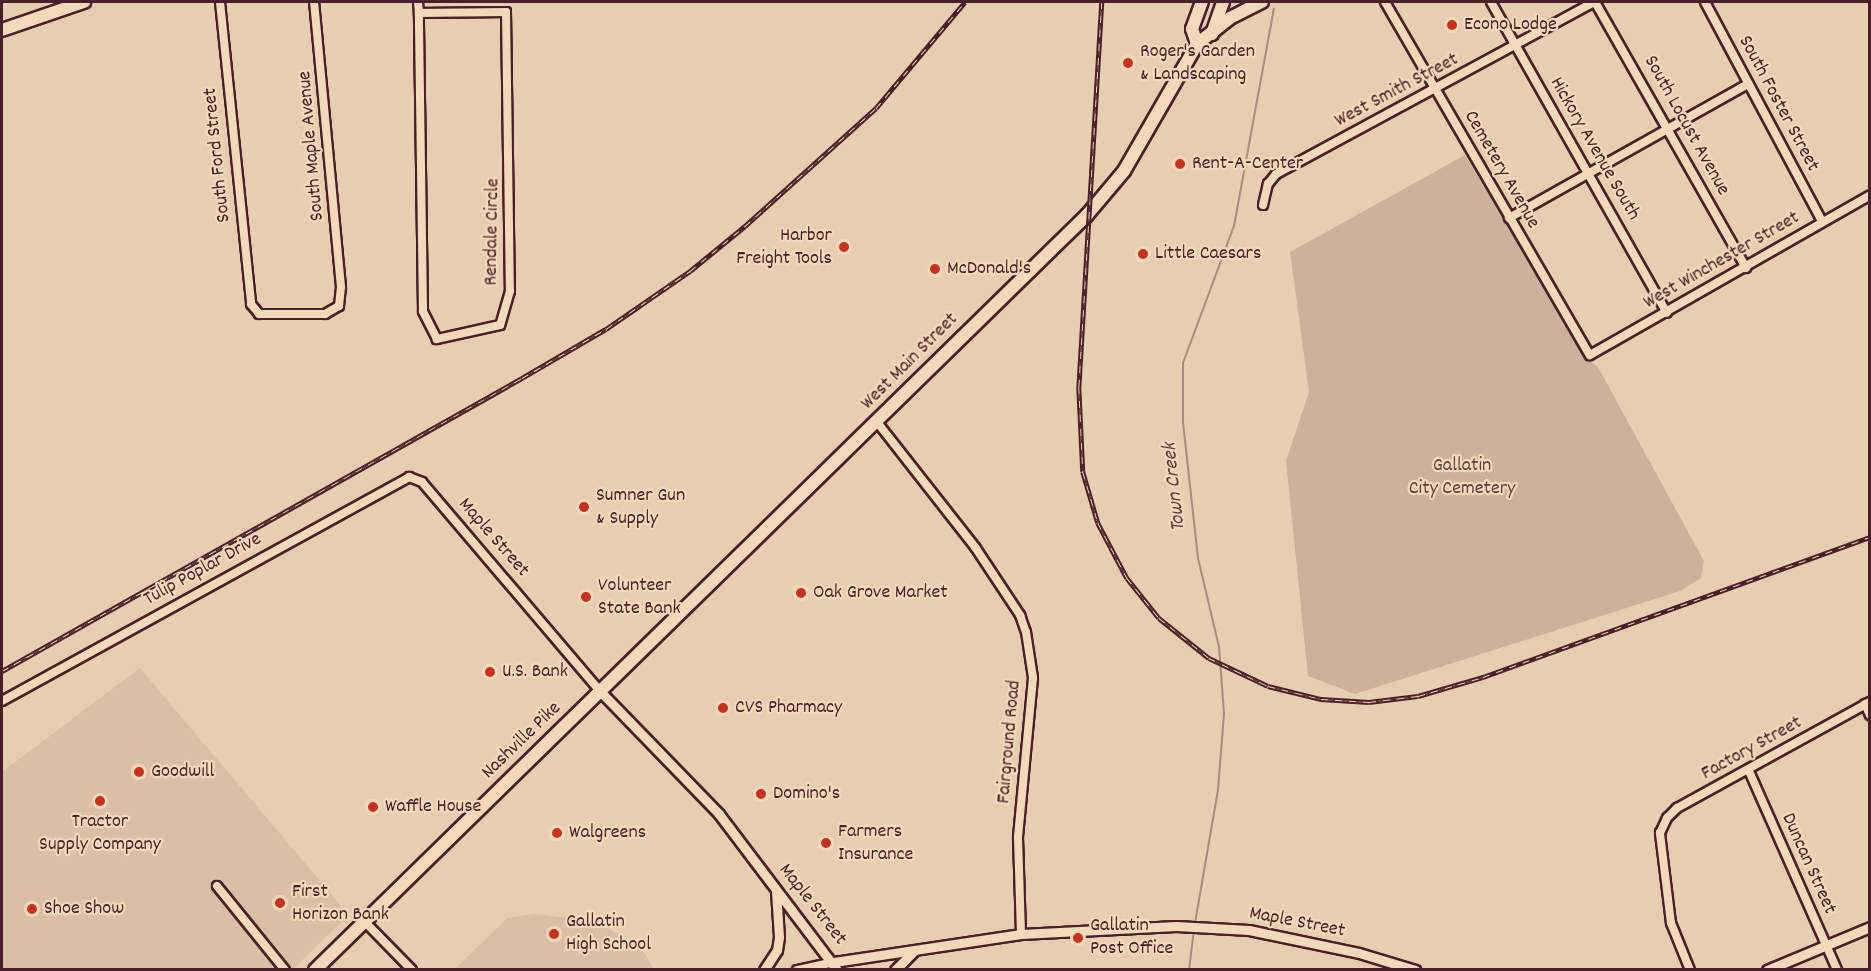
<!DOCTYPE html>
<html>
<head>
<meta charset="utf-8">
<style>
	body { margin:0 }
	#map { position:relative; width:1871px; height:971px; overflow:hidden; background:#e8ceb1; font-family:Dekko,sans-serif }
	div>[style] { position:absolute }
	.built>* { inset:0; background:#dabfa6 }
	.green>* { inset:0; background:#ceb19b }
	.stream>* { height:2px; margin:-1px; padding:0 1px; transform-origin:1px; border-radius:1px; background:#ac8a7e }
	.roads { filter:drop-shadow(2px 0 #4a1f2b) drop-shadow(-2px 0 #4a1f2b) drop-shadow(0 2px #4a1f2b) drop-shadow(0 -2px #4a1f2b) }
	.minor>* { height:8px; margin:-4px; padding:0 4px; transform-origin:4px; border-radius:4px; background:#f2d9ba }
	.tertiary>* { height:9px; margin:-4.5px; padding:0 4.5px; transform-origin:4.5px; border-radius:4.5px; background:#f2d9ba }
	.primary>* { height:12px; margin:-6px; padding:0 6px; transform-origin:6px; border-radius:6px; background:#f2d9ba }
	.rail>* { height:4.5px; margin-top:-2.25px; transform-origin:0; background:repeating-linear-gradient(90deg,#f2d9ba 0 7px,#4a1f2b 0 14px); box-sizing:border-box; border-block:2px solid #4a1f2b }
	.dots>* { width:16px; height:16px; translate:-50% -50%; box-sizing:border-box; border:3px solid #f2d9ba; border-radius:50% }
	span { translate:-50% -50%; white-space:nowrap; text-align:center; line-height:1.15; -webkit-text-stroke:4.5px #f2d9ba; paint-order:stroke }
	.poi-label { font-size:20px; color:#4a1f2b }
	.left { translate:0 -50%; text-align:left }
	.right { translate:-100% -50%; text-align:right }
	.street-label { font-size:20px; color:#4a1f2b }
	.park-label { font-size:20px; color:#643c41 }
	.water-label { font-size:21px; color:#623a40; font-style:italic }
	.frame { position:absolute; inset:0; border:3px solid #4a1f2b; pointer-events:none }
</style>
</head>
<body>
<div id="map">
	<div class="built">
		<i style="clip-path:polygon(140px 668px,349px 915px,293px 969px,2px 970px,2px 772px)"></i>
		<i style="clip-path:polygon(534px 914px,596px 921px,641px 947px,654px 969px,455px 969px,507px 918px)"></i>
	</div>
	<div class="green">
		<i style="clip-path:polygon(1465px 155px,1581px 350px,1599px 369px,1704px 561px,1701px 578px,1680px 591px,1355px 694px,1308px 676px,1286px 461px,1309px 392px,1290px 252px)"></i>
	</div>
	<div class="stream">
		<i style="left:1195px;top:923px;width:135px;rotate:-80.2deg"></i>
		<i style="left:1218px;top:790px;width:77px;rotate:-85.5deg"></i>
		<i style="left:1224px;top:713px;width:66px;rotate:-94.3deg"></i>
		<i style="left:1219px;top:647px;width:91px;rotate:-103.3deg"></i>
		<i style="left:1198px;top:558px;width:136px;rotate:-96.3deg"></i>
		<i style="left:1183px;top:423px;width:60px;rotate:-90deg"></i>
		<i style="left:1183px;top:363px;width:146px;rotate:-69.6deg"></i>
		<i style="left:1234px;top:226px;width:221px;rotate:-79.6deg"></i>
		<i style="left:1189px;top:970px;width:41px;rotate:-83deg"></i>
	</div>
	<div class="roads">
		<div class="minor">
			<i style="left:220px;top:2px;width:304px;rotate:84.1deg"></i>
			<i style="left:251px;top:304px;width:13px;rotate:51deg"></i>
			<i style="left:259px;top:314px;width:66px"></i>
			<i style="left:325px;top:314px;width:16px;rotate:-30deg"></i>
			<i style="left:339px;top:306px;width:19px;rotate:-84deg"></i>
			<i style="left:341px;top:287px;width:286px;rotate:-95.4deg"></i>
			<i style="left:418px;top:2px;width:11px;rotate:85deg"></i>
			<i style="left:1385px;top:2px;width:408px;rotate:59.9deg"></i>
			<i style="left:1590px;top:355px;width:322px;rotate:-29.7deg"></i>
			<i style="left:1491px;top:2px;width:357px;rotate:60.5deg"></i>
			<i style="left:1595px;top:2px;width:306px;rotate:60.4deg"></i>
			<i style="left:1705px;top:2px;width:248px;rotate:61.9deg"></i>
			<i style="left:506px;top:12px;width:279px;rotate:89.2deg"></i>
			<i style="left:510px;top:291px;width:35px;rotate:106deg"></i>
			<i style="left:500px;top:325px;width:65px;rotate:167.5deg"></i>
			<i style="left:437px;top:339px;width:31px;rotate:-117deg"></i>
			<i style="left:423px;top:311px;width:298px;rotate:-90.8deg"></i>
			<i style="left:419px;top:13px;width:87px;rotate:-0.7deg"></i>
			<i style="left:1263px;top:205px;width:22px;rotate:-77deg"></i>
			<i style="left:1268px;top:184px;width:13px;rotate:-51deg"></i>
			<i style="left:1276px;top:174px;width:362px;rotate:-28.4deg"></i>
			<i style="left:1509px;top:218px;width:274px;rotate:-29.3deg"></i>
			<i style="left:877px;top:422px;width:159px;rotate:51.9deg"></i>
			<i style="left:975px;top:547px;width:82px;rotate:56.5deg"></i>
			<i style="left:1020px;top:615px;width:18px;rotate:71deg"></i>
			<i style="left:1026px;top:632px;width:47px;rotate:81.3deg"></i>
			<i style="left:1033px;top:678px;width:161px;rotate:95.4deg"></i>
			<i style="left:1018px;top:838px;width:96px;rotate:88.2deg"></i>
			<i style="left:2px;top:701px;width:465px;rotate:-28.8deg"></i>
			<i style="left:409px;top:477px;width:14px;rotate:21deg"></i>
			<i style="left:422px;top:482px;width:275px;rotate:49.6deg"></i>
			<i style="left:1865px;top:704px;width:12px;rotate:66deg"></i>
			<i style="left:1749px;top:771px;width:218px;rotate:66.1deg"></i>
			<i style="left:217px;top:886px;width:108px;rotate:51deg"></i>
			<i style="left:365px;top:922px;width:67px;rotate:45.6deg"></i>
			<i style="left:797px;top:970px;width:38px;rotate:-12deg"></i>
			<i style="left:1690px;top:970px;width:51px;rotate:-112deg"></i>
			<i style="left:1671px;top:923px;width:91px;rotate:-97deg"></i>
			<i style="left:1660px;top:833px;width:17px;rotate:-65deg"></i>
			<i style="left:1667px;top:818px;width:14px;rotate:-45deg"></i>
			<i style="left:1677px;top:808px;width:220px;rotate:-28.8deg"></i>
		</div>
		<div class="tertiary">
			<i style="left:600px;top:691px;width:171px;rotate:45.9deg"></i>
			<i style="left:719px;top:814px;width:196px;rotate:52.9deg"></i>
			<i style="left:834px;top:962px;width:189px;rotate:-8.5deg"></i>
			<i style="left:1021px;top:934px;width:155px;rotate:-3deg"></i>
			<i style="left:1176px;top:926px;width:73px;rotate:3.1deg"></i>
			<i style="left:1249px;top:930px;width:112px;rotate:11.8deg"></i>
			<i style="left:1359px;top:953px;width:59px;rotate:16.9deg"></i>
			<i style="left:764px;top:970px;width:24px;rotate:-57deg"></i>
			<i style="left:777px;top:950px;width:13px;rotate:-81deg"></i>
			<i style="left:779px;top:937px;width:47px;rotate:-93.7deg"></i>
			<i style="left:895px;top:970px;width:27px;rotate:-45deg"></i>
			<i style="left:1767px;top:970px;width:112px;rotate:-22.7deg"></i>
		</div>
		<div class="primary">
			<i style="left:2px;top:30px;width:87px;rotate:-18.9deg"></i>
			<i style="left:1212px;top:34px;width:34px;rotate:-71deg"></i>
			<i style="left:1197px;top:44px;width:16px;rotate:-108deg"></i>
			<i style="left:1192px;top:29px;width:29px;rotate:-70deg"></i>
			<i style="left:315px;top:970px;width:1080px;rotate:-44.36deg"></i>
			<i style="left:1087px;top:215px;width:57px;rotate:-49.9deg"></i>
			<i style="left:1124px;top:171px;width:146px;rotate:-60.1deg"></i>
			<i style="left:1197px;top:44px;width:42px;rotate:-38.2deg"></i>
			<i style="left:1230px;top:18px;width:36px;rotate:-27deg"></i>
		</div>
	</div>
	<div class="rail">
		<i style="left:1102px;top:2px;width:386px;rotate:93.4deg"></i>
		<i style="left:1079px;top:387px;width:85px;rotate:87.3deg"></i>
		<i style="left:1083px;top:472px;width:53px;rotate:73.6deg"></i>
		<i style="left:1098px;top:523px;width:62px;rotate:62.2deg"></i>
		<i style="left:1127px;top:578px;width:51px;rotate:51.3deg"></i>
		<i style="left:1159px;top:618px;width:64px;rotate:38.7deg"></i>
		<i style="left:1209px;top:658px;width:65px;rotate:25.4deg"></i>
		<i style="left:1268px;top:686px;width:55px;rotate:13.8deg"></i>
		<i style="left:1321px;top:699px;width:48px;rotate:3.6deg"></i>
		<i style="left:1369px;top:702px;width:49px;rotate:-7deg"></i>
		<i style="left:1418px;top:696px;width:68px;rotate:-16.3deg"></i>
		<i style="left:1483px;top:677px;width:412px;rotate:-19.9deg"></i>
		<i style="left:2px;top:671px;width:597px;rotate:-29.4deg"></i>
		<i style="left:522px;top:378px;width:97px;rotate:-30.3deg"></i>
		<i style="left:606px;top:329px;width:102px;rotate:-34.6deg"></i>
		<i style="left:690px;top:271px;width:71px;rotate:-39.3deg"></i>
		<i style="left:745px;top:226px;width:176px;rotate:-42deg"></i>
		<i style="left:876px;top:108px;width:138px;rotate:-50deg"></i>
	</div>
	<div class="dots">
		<i style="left:1452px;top:25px;background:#c8321e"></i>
		<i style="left:1128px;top:63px;background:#c8321e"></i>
		<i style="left:1180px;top:164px;background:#c8321e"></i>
		<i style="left:844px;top:247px;background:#c8321e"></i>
		<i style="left:1143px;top:254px;background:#c8321e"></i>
		<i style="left:935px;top:269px;background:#c8321e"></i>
		<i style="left:584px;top:507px;background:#c8321e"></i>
		<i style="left:801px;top:593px;background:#c8321e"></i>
		<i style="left:586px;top:597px;background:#c8321e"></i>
		<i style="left:490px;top:672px;background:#c8321e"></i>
		<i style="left:723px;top:708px;background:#c8321e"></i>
		<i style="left:139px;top:772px;background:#c8321e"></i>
		<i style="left:761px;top:794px;background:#c8321e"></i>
		<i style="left:100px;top:801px;background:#c8321e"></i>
		<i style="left:373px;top:807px;background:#c8321e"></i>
		<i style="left:557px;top:833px;background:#c8321e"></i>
		<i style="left:826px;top:843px;background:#c8321e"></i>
		<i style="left:280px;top:903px;background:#c8321e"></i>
		<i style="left:32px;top:909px;background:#c8321e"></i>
		<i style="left:554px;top:934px;background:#c8321e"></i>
		<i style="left:1078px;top:938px;background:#c8321e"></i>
	</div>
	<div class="poi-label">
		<span class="left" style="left:1464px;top:25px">Econo Lodge</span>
		<span class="left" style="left:1140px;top:64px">Roger's Garden<br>&amp; Landscaping</span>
		<span class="left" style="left:1192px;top:164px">Rent-A-Center</span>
		<span class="right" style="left:832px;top:248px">Harbor<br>Freight Tools</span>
		<span class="left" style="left:1155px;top:254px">Little Caesars</span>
		<span class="left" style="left:947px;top:269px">McDonald's</span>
		<span class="left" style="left:596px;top:508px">Sumner Gun<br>&amp; Supply</span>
		<span class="left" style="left:598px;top:598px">Volunteer<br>State Bank</span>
		<span class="left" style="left:813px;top:593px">Oak Grove Market</span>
		<span class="left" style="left:502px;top:672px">U.S. Bank</span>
		<span class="left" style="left:735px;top:708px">CVS Pharmacy</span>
		<span class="left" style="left:151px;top:772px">Goodwill</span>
		<span class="left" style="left:773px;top:794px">Domino's</span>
		<span class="left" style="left:385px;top:807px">Waffle House</span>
		<span style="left:100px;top:834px">Tractor<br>Supply Company</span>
		<span class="left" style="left:838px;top:844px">Farmers<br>Insurance</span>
		<span class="left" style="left:569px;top:833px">Walgreens</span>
		<span class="left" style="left:292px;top:904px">First<br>Horizon Bank</span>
		<span class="left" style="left:44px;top:909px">Shoe Show</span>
		<span class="left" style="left:566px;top:934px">Gallatin<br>High School</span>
		<span class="left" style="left:1090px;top:938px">Gallatin<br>Post Office</span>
	</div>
	<div class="street-label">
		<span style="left:1397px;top:91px;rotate:-28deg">West Smith Street</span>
		<span style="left:1778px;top:104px;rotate:62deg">South Foster Street</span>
		<span style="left:1686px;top:126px;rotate:61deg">South Locust Avenue</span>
		<span style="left:312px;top:146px;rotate:-95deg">South Maple Avenue</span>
		<span style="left:1594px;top:149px;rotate:60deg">Hickory Avenue South</span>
		<span style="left:218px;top:155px;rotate:-96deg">South Ford Street</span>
		<span style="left:1501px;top:170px;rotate:60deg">Cemetery Avenue</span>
		<span style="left:493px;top:232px;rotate:-89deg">Rendale Circle</span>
		<span style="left:1722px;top:261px;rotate:-30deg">West Winchester Street</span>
		<span style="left:910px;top:362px;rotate:-45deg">West Main Street</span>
		<span style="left:493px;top:538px;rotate:49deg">Maple Street</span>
		<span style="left:203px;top:570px;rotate:-29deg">Tulip Poplar Drive</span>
		<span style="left:522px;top:741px;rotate:-44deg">Nashville Pike</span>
		<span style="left:1010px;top:742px;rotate:-85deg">Fairground Road</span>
		<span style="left:1752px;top:749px;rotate:-29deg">Factory Street</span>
		<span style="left:1808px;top:864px;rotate:66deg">Duncan Street</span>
		<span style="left:812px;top:905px;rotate:52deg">Maple Street</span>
		<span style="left:1297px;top:923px;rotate:11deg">Maple Street</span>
	</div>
	<div class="park-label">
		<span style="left:1462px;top:478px">Gallatin<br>City Cemetery</span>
	</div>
	<div class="water-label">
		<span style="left:1175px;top:487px;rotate:-96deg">Town Creek</span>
	</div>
	<div class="frame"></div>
</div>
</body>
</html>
